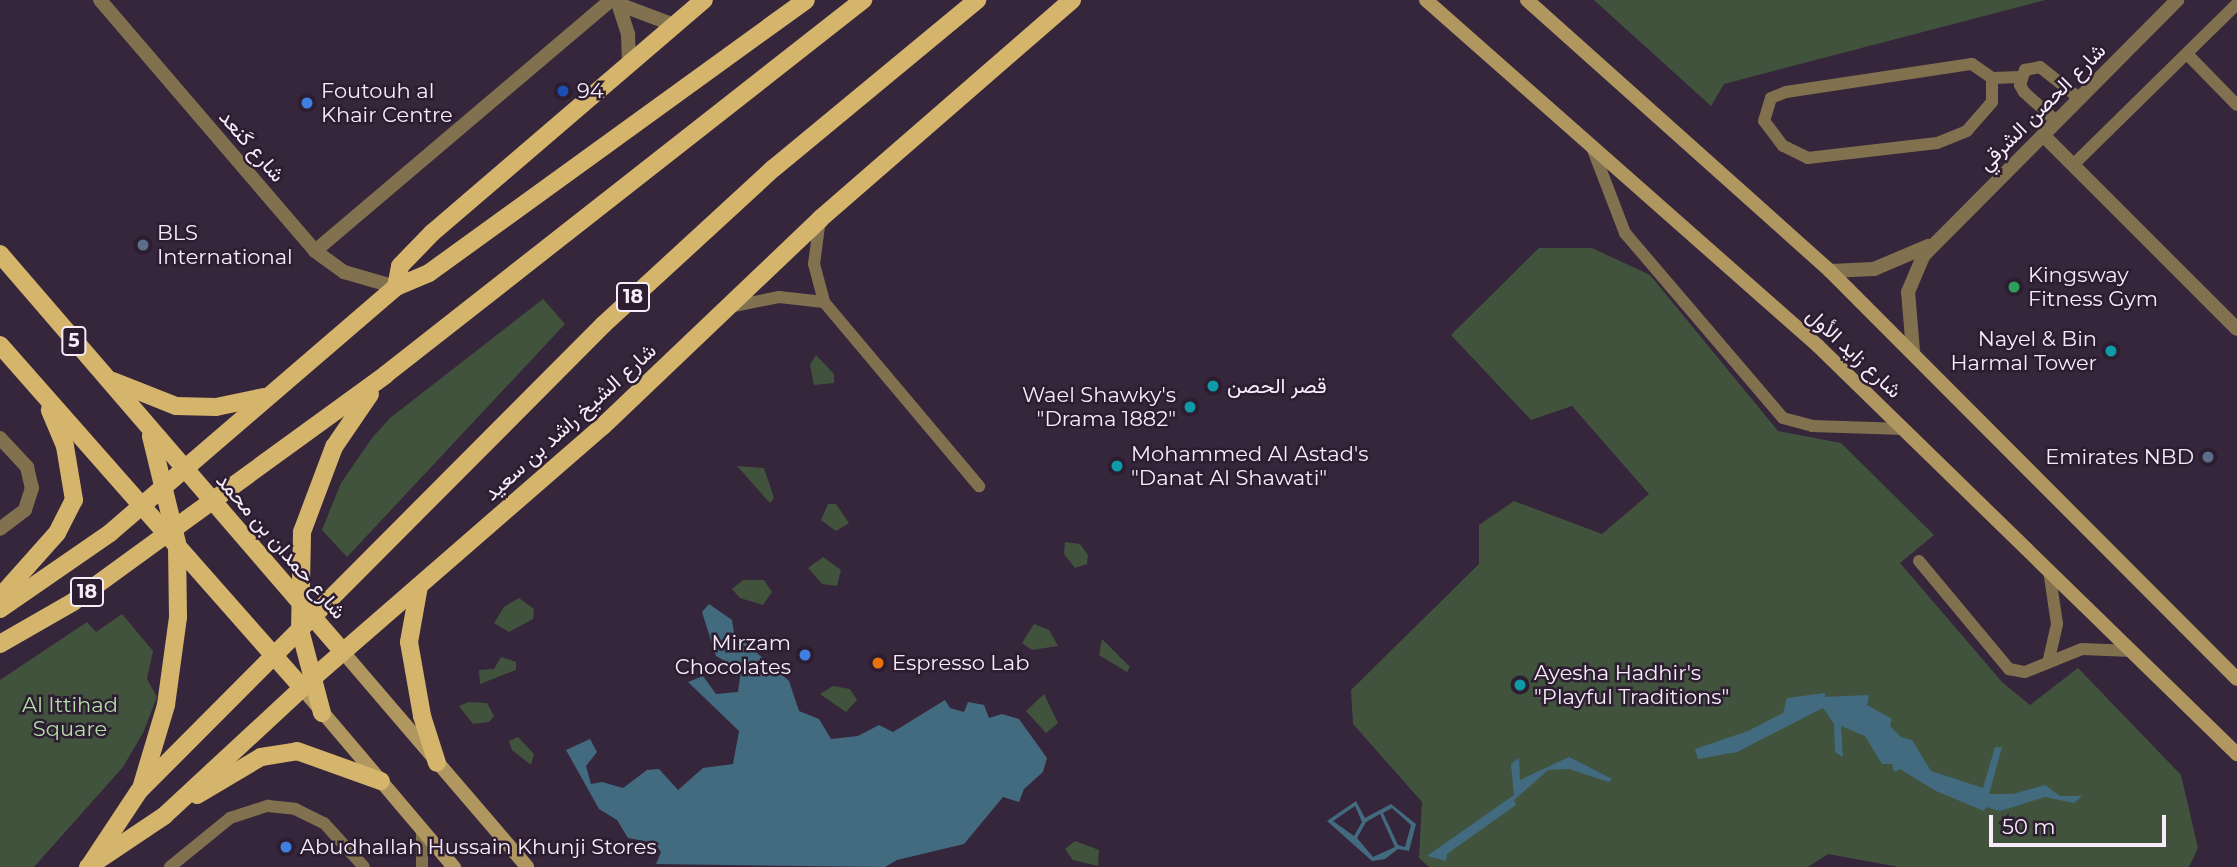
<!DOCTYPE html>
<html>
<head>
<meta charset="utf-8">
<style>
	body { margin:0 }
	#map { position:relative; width:2237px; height:867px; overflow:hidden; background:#36263b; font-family:Montserrat,Vazirmatn,sans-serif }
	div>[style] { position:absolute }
	.green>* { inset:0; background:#41533c }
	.water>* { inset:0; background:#426b80 }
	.service>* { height:12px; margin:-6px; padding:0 6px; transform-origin:6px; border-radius:6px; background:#81714f }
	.minor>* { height:14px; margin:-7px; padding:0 7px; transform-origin:7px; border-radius:7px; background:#81714f }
	.secondary>* { height:14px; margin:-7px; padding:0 7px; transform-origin:7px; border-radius:7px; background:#b09760 }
	.primary>* { height:18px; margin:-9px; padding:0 9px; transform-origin:9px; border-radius:9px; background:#d5b46c }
	.dots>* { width:19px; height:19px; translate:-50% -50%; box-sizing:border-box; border:4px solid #2c1d31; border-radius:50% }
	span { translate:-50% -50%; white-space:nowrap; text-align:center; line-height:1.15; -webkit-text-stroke:5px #2c1d31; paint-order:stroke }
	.shield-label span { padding:2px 5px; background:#2c1d31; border:2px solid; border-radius:5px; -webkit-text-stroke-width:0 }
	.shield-label { font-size:19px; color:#f7ecfa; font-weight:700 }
	.poi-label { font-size:21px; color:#f7ecfa }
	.left { translate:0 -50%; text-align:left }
	.right { translate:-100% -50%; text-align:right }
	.street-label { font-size:21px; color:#f7ecfa }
	.park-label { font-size:21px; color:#b3dea7 }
	.scale { position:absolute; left:1989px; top:815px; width:177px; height:32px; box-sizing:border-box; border:4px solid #f7ecfa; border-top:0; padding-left:9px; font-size:21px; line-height:24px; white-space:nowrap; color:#f7ecfa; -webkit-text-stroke:5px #2c1d31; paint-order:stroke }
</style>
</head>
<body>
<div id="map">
	<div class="green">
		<i style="clip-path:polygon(1594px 0,2045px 0,1724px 84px,1711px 106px)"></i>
		<i style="clip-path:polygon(1539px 248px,1592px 248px,1650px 275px,1778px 431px,1841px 443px,1934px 535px,1900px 563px,2002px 682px,2030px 705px,2078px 668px,2181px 775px,2198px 848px,2189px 867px,1899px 867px,1828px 854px,1808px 867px,1429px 867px,1419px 858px,1422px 802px,1353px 724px,1351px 690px,1479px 564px,1479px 525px,1514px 501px,1602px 534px,1649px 494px,1572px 406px,1531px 420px,1451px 335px)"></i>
		<i style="clip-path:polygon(543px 299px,565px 324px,347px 557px,322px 530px,341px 483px,372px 438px,390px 418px)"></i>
		<i style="clip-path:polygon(816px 355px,834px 374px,834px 383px,814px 385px,810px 365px)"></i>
		<i style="clip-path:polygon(737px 466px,764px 468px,774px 498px,770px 503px)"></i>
		<i style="clip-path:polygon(828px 504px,836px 504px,849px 523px,836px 531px,821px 520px)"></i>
		<i style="clip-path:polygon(1065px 542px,1080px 544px,1088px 555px,1087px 564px,1075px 568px,1064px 554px)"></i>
		<i style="clip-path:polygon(823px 557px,841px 570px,837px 586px,822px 584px,808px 568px)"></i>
		<i style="clip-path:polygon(743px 580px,764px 580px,772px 592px,763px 605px,740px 598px,732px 589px)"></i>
		<i style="clip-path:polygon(519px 598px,534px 609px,533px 619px,509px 632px,494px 623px,504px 607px)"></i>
		<i style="clip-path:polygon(122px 614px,153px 651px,147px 679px,157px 697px,143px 733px,123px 767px,34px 867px,0 867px,0 680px,87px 622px,96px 632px)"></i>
		<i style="clip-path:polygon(1034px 624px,1049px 630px,1058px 646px,1032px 650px,1022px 643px)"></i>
		<i style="clip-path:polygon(1102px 639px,1130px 667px,1127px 672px,1099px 655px)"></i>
		<i style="clip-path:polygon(501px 657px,516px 662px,516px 670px,480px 684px,479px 670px,494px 669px)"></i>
		<i style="clip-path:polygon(833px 686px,850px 689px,857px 700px,846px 712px,820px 694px)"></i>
		<i style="clip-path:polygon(1044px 694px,1058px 723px,1046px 733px,1026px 711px)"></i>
		<i style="clip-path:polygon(469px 702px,487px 703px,494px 716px,489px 722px,473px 724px,459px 706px)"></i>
		<i style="clip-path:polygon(518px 737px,534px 754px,531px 765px,512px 750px,509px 741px)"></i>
		<i style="clip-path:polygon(1075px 841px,1099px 850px,1098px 866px,1073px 860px,1065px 849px)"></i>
	</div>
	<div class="water">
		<i style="clip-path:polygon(709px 604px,732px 620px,734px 633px,789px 681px,799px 711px,819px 719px,831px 739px,858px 736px,879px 725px,893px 732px,945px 700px,950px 708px,964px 712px,968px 702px,984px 705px,989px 718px,1002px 714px,1019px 719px,1047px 758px,1043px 772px,1024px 789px,1019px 802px,1003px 797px,964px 844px,897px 860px,885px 867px,656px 864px,661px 852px,655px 843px,628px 838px,617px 820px,599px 809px,566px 750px,590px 739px,597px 752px,586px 766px,591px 784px,602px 782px,623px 788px,647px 770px,659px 769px,678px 790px,703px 768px,733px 764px,739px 731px,688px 682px,703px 676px,716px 694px,738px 692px,741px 670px,716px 656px,702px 612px)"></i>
		<i style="clip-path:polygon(1825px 693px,1825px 697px,1869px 695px,1867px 705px,1892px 719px,1890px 726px,1901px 737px,1912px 740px,1931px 771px,1983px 788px,1995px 747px,2002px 747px,1989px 794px,2013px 794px,2045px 785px,2060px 796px,2082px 796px,2074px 803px,2045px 797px,2000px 811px,1986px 807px,1984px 811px,1936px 791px,1900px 769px,1894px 772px,1892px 764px,1882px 764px,1865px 736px,1841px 726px,1843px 757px,1835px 752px,1834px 724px,1823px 708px,1737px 752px,1698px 759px,1695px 749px,1748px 731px,1783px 713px,1787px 698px)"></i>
		<i style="clip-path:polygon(1569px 757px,1612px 779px,1609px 782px,1569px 769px,1548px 770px,1514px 800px,1516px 805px,1447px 854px,1446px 861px,1427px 856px,1514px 795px,1511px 764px,1519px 758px,1520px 780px)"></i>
		<i style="clip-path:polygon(evenodd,1356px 801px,1365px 818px,1391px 804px,1416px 824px,1409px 851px,1398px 849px,1385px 859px,1372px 861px,1327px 821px,1356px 801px,1355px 806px,1362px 822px,1354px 836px,1333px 821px,1355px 806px,1356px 801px,1392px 808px,1411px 825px,1405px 847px,1398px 845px,1383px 813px,1392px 808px,1356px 801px,1380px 814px,1395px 847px,1373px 857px,1357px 838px,1366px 822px,1380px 814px)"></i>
	</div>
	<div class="service">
		<i style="left:2187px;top:54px;width:71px;rotate:45.6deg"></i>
		<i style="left:1972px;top:64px;width:24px;rotate:35deg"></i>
		<i style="left:1992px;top:78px;width:24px;rotate:90deg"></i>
		<i style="left:1992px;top:102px;width:38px;rotate:131deg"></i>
		<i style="left:1967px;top:131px;width:32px;rotate:158deg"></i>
		<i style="left:1937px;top:143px;width:130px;rotate:173.4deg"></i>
		<i style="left:1808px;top:158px;width:28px;rotate:-154deg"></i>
		<i style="left:1783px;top:146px;width:31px;rotate:-127deg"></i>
		<i style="left:1764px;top:121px;width:24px;rotate:-73deg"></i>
		<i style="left:1771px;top:98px;width:16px;rotate:-22deg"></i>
		<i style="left:1786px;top:92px;width:188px;rotate:-8.6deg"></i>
		<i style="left:1992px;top:78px;width:29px;rotate:-2deg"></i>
		<i style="left:2056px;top:121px;width:43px;rotate:-137.8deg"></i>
		<i style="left:2024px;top:92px;width:8px;rotate:-120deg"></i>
		<i style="left:2020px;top:85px;width:16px;rotate:-72deg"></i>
		<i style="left:2025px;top:70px;width:15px;rotate:-11deg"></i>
		<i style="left:2040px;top:67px;width:50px;rotate:38.5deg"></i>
		<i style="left:1592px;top:147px;width:92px;rotate:69deg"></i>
		<i style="left:1625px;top:233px;width:243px;rotate:49.5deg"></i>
		<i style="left:1783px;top:418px;width:30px;rotate:15deg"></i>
		<i style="left:1812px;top:426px;width:92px;rotate:1.9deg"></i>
		<i style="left:2074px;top:164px;width:228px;rotate:-44.5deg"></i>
		<i style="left:820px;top:219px;width:45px;rotate:97.6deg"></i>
		<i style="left:814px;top:264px;width:39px;rotate:75deg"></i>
		<i style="left:824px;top:302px;width:241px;rotate:49.9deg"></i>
		<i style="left:729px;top:307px;width:51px;rotate:-11.3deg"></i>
		<i style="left:779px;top:297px;width:45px;rotate:6.3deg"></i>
		<i style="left:1919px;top:561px;width:141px;rotate:50.2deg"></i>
		<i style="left:2009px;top:669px;width:16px;rotate:11deg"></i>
		<i style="left:2025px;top:672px;width:61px;rotate:-22deg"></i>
		<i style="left:2082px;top:649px;width:50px;rotate:2.3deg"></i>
		<i style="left:2049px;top:659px;width:36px;rotate:-77deg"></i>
		<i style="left:2057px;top:624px;width:55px;rotate:-98.4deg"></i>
		<i style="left:422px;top:829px;width:38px;rotate:90deg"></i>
		<i style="left:170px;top:867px;width:77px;rotate:-39.2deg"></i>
		<i style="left:230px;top:818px;width:40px;rotate:-18deg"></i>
		<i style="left:268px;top:806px;width:27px;rotate:6deg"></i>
		<i style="left:295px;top:809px;width:32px;rotate:26deg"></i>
		<i style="left:324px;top:823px;width:59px;rotate:47.7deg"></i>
	</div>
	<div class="minor">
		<i style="left:100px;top:0;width:330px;rotate:49.4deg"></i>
		<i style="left:315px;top:251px;width:36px;rotate:36deg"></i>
		<i style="left:344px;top:272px;width:54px;rotate:16.1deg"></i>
		<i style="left:617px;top:0;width:36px;rotate:72deg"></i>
		<i style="left:628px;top:34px;width:29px;rotate:88deg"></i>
		<i style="left:621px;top:5px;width:57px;rotate:20.7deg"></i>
		<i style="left:2043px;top:135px;width:274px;rotate:45deg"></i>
		<i style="left:315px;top:251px;width:388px;rotate:-40.3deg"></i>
		<i style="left:1830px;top:271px;width:44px;rotate:-2.6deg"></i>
		<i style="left:1874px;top:269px;width:59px;rotate:-23.1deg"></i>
		<i style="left:1913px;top:351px;width:59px;rotate:-94.8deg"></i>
		<i style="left:1908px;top:292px;width:39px;rotate:-67deg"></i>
		<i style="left:1923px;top:256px;width:361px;rotate:-45.2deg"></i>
		<i style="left:0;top:438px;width:40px;rotate:47deg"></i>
		<i style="left:27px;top:467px;width:22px;rotate:77deg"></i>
		<i style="left:32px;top:488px;width:23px;rotate:108deg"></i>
		<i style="left:25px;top:510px;width:31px;rotate:143deg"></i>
	</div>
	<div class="secondary">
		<i style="left:1426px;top:0;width:523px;rotate:41.43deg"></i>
		<i style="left:1818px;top:346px;width:585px;rotate:44.24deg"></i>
		<i style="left:1527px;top:0;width:407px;rotate:41.8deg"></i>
		<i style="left:1830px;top:271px;width:576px;rotate:45.07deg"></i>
		<i style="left:343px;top:652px;width:283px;rotate:49.4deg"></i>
		<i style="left:302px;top:688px;width:235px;rotate:49.7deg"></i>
	</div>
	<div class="primary">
		<i style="left:0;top:254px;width:525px;rotate:49.24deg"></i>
		<i style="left:396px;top:287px;width:21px;rotate:-79deg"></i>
		<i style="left:400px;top:266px;width:46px;rotate:-45.9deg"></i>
		<i style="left:432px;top:233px;width:358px;rotate:-40.6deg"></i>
		<i style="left:0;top:345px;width:457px;rotate:48.6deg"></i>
		<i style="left:113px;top:381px;width:68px;rotate:21.6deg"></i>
		<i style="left:176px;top:406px;width:40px;rotate:1.4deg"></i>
		<i style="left:216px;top:407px;width:49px;rotate:-11.8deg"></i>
		<i style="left:419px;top:586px;width:57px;rotate:100.1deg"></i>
		<i style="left:409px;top:642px;width:75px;rotate:80deg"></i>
		<i style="left:422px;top:716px;width:49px;rotate:72.3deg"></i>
		<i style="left:0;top:597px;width:86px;rotate:-48.3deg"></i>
		<i style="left:57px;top:533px;width:37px;rotate:-63deg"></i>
		<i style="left:74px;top:500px;width:55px;rotate:-99.5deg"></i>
		<i style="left:65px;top:446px;width:39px;rotate:-113deg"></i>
		<i style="left:0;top:609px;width:134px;rotate:-34.6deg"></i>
		<i style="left:110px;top:533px;width:377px;rotate:-40.7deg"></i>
		<i style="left:396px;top:287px;width:36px;rotate:-23deg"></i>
		<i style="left:429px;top:273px;width:465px;rotate:-35.9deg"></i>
		<i style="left:0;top:644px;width:84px;rotate:-29.9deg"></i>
		<i style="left:73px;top:602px;width:386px;rotate:-36deg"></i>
		<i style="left:385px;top:375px;width:608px;rotate:-38.11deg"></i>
		<i style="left:322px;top:713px;width:86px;rotate:-104.8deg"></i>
		<i style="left:300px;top:630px;width:98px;rotate:-88.8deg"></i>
		<i style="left:302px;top:532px;width:91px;rotate:-69.4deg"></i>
		<i style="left:334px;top:447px;width:64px;rotate:-55.8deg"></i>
		<i style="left:142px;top:785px;width:84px;rotate:-73.3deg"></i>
		<i style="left:166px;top:705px;width:89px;rotate:-82.2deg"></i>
		<i style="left:178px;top:617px;width:74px;rotate:-90.8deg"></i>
		<i style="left:177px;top:543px;width:110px;rotate:-103.7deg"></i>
		<i style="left:197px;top:795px;width:74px;rotate:-30.7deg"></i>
		<i style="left:261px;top:757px;width:36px;rotate:-9deg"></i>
		<i style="left:297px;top:751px;width:89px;rotate:19.7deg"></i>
		<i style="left:90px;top:865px;width:89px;rotate:-56.5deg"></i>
		<i style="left:139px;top:791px;width:658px;rotate:-45.12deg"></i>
		<i style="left:603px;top:325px;width:232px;rotate:-42.6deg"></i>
		<i style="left:774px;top:168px;width:264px;rotate:-39.6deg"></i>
		<i style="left:88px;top:867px;width:92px;rotate:-33.9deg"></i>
		<i style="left:164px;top:816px;width:205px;rotate:-42.8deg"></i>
		<i style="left:314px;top:677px;width:383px;rotate:-41deg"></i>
		<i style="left:603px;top:426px;width:300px;rotate:-43.6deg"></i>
		<i style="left:820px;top:219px;width:334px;rotate:-41deg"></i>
	</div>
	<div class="dots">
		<i style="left:563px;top:91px;background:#1a4fb4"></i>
		<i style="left:307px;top:103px;background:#3f7fe0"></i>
		<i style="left:143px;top:245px;background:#5c6f8a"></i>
		<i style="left:2014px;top:287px;background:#2e9e5b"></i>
		<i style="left:2111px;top:351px;background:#0f9aa8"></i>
		<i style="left:1213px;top:386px;background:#0f9aa8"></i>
		<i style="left:1190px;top:407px;background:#0f9aa8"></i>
		<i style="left:2208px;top:457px;background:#5c6f8a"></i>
		<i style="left:1117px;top:466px;background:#0f9aa8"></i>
		<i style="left:805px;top:655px;background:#3f7fe0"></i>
		<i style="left:878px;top:663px;background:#e8710a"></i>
		<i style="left:1520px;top:685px;background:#0f9aa8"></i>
		<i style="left:286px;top:847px;background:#3f7fe0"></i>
	</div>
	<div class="shield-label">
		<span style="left:633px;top:297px">18</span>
		<span style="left:74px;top:341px">5</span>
		<span style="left:87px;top:592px">18</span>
	</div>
	<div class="poi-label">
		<span class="left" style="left:321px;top:103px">Foutouh al<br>Khair Centre</span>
		<span class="left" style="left:577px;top:91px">94</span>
		<span class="left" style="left:157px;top:245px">BLS<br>International</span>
		<span class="left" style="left:2028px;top:287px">Kingsway<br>Fitness Gym</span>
		<span class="right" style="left:2097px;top:351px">Nayel &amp; Bin<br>Harmal Tower</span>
		<span class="left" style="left:1227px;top:386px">قصر الحصن</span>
		<span class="right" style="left:1176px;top:407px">Wael Shawky's<br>"Drama 1882"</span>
		<span class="left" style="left:1131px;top:466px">Mohammed Al Astad's<br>"Danat Al Shawati"</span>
		<span class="right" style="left:2194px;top:457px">Emirates NBD</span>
		<span class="right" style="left:791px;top:655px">Mirzam<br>Chocolates</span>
		<span class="left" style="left:892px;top:663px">Espresso Lab</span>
		<span class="left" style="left:1534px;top:685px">Ayesha Hadhir's<br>"Playful Traditions"</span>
		<span class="left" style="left:300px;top:847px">Abudhallah Hussain Khunji Stores</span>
	</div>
	<div class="street-label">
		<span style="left:2042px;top:107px;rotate:-45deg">شارع الحصن الشرقي</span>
		<span style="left:252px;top:146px;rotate:49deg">شارع كَنعد</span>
		<span style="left:1854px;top:353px;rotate:43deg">شارع زايد الأول</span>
		<span style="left:570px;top:422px;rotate:-42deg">شارع الشيخ راشد بن سعيد</span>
		<span style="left:281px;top:546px;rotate:49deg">شارع حمدان بن محمد</span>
	</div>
	<div class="park-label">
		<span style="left:70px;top:717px">Al Ittihad<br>Square</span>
	</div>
	<div class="scale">50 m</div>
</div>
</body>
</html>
